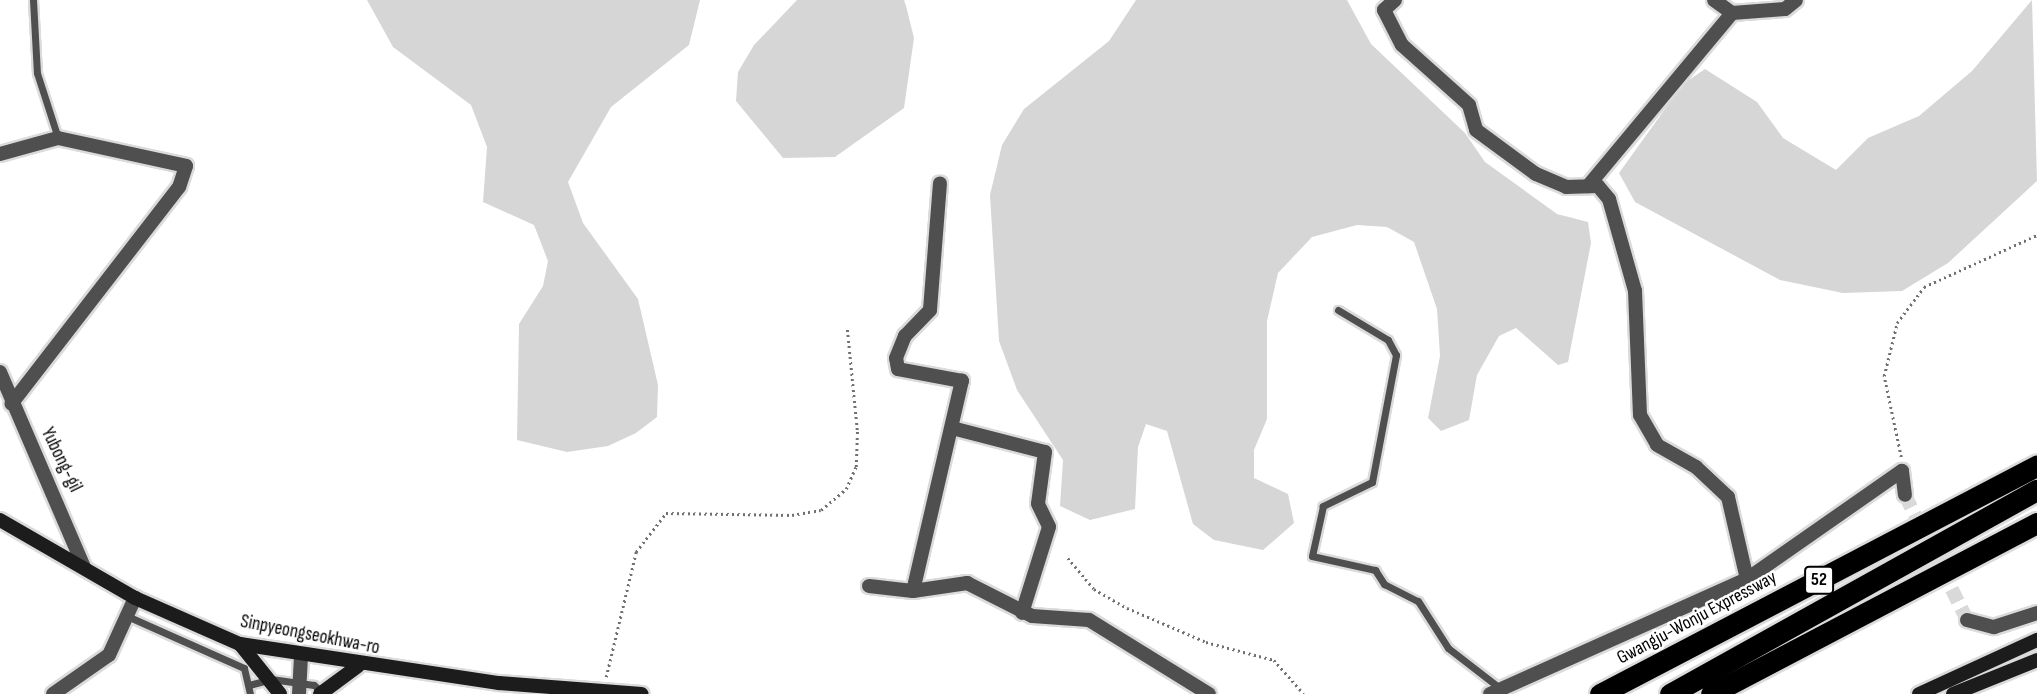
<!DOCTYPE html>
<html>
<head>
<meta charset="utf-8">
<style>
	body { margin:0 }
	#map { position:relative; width:2037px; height:694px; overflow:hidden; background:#fff; font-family:"Sofia Sans Condensed",sans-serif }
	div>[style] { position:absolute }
	.green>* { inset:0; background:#d6d6d6 }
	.minor-tunnel>* { height:14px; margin-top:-7px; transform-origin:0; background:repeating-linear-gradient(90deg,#d9d9d9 0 14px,transparent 0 21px) }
	.path>* { height:2.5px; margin-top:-1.25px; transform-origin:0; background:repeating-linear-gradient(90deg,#717171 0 2px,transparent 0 5.5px) }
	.roads { filter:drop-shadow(2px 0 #dbdbdb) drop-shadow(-2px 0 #dbdbdb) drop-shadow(0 2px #dbdbdb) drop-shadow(0 -2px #dbdbdb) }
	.service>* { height:7px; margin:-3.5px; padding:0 3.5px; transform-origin:3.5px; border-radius:3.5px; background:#4f4f4f }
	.minor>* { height:14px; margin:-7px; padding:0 7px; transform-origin:7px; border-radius:7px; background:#4f4f4f }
	.tertiary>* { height:14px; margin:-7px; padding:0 7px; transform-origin:7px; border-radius:7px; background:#4f4f4f }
	.secondary>* { height:14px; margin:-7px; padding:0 7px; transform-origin:7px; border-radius:7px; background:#1c1c1c }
	.motorway>* { height:21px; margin:-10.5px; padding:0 10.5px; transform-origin:10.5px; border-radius:10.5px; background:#000 }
	span { translate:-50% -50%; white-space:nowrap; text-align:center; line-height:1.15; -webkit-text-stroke:5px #fff; paint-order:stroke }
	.shield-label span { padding:2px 5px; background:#fff; border:2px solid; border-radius:5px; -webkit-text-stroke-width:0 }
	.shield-label { font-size:18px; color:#000; font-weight:700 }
	.street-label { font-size:19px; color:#000 }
</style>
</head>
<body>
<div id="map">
	<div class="green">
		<i style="clip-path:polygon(367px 0,700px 0,689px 45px,611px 107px,568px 182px,583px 223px,638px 299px,658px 385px,657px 417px,636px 433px,608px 446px,567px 452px,517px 440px,519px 324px,543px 286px,548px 261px,534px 225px,483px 202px,487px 147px,471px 105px,393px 47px)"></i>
		<i style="clip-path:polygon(797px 0,904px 0,906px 6px,914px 38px,904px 108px,835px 157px,783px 158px,736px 101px,738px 72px,754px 45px)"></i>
		<i style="clip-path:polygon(1136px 0,1347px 0,1371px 44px,1465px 133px,1485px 162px,1557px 214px,1588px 222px,1591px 243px,1568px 362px,1558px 365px,1516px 328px,1499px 336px,1477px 375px,1469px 420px,1441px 431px,1428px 418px,1440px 356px,1437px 309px,1414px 242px,1387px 227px,1357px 225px,1312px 237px,1278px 273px,1267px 321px,1267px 419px,1254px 450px,1254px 478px,1288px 494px,1294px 523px,1263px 550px,1214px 540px,1193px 524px,1167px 431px,1146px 424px,1138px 447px,1135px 509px,1090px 520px,1060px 506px,1063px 460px,1017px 390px,999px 341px,990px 195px,1002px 145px,1024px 109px,1109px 41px)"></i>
		<i style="clip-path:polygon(2032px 0,2037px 181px,1948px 263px,1902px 291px,1843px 293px,1780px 280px,1635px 202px,1619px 173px,1683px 84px,1705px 69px,1757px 102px,1783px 138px,1836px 170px,1868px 138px,1919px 116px,1972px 71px)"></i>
	</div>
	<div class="minor-tunnel">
		<i style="left:1905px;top:495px;width:140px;rotate:63.6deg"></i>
	</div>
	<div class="path">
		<i style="left:1901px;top:457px;width:83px;rotate:-101.9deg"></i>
		<i style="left:1884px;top:376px;width:55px;rotate:-76.2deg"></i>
		<i style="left:1897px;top:323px;width:45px;rotate:-53.1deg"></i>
		<i style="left:1924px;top:287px;width:124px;rotate:-24.7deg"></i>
		<i style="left:1068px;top:558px;width:40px;rotate:50deg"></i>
		<i style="left:1094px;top:589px;width:38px;rotate:30deg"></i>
		<i style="left:1127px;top:608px;width:86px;rotate:23.3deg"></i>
		<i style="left:1206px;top:642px;width:70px;rotate:14.8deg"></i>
		<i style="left:1274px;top:660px;width:45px;rotate:48.6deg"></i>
		<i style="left:606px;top:677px;width:129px;rotate:-76.5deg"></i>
		<i style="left:636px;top:552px;width:49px;rotate:-52.4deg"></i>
		<i style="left:666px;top:513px;width:126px;rotate:0.9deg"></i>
		<i style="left:792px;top:515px;width:29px;rotate:-10deg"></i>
		<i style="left:821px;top:510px;width:33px;rotate:-40deg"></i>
		<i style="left:846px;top:489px;width:24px;rotate:-66deg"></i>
		<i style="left:856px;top:467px;width:37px;rotate:-88deg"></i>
		<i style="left:857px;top:430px;width:102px;rotate:-95.6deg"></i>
	</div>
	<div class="roads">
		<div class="service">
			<i style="left:33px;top:0;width:73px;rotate:86.9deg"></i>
			<i style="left:37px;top:73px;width:68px;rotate:72.1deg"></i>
			<i style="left:1338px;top:310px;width:58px;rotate:31deg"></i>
			<i style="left:1388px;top:340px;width:17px;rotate:62deg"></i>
			<i style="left:1396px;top:355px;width:129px;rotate:100.7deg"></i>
			<i style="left:1372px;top:482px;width:55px;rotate:153.9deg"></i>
			<i style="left:1323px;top:506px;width:51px;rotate:102.4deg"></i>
			<i style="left:1312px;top:556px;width:65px;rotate:12.5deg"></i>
			<i style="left:1375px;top:570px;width:17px;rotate:57deg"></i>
			<i style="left:1384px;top:584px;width:38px;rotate:27deg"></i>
			<i style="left:1418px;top:601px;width:56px;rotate:57.4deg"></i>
			<i style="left:1448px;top:648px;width:67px;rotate:37.7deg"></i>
			<i style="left:127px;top:616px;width:128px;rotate:24deg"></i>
			<i style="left:244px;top:668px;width:27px;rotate:77deg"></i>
			<i style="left:249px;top:685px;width:23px;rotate:-15deg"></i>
			<i style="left:271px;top:679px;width:43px;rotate:7.9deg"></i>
			<i style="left:314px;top:685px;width:13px;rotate:42deg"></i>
		</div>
		<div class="minor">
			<i style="left:1395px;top:0;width:15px;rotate:138deg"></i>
			<i style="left:1384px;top:10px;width:39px;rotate:63deg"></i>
			<i style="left:1402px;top:45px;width:90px;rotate:41.8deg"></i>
			<i style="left:1469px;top:105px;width:26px;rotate:74deg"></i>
			<i style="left:1476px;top:130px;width:74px;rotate:36.3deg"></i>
			<i style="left:1536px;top:174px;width:33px;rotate:23deg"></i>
			<i style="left:1566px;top:187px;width:32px;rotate:-2deg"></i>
			<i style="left:1598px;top:186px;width:17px;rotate:50deg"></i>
			<i style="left:1609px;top:199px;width:96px;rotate:74.2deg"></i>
			<i style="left:1635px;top:291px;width:124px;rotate:87.7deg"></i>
			<i style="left:1640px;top:415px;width:34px;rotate:60deg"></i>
			<i style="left:1657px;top:445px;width:45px;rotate:29.4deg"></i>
			<i style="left:1696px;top:467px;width:44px;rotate:43.2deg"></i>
			<i style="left:1728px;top:497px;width:84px;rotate:77deg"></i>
			<i style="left:1714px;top:0;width:22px;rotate:36deg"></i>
			<i style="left:1732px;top:13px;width:53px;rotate:-4.3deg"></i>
			<i style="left:1785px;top:9px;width:14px;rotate:-39deg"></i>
			<i style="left:0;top:154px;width:60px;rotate:-15.4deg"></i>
			<i style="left:58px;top:138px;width:131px;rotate:12.3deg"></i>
			<i style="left:186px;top:166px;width:22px;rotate:108deg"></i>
			<i style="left:179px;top:187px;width:274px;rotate:127.7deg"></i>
			<i style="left:1588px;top:186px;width:225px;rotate:-50.2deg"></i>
			<i style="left:0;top:372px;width:212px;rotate:66.7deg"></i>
			<i style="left:952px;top:428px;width:96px;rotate:14.5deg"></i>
			<i style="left:1045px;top:452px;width:52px;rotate:97.7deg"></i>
			<i style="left:1038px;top:504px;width:25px;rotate:64deg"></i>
			<i style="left:1049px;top:527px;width:90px;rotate:107.4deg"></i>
			<i style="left:869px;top:586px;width:44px;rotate:6.5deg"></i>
			<i style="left:913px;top:591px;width:55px;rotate:-8.4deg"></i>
			<i style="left:967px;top:583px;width:73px;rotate:26.9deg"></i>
			<i style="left:1032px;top:616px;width:57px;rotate:4deg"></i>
			<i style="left:1089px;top:620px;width:141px;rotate:31.7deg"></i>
			<i style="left:913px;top:591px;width:216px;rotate:-76.9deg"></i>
			<i style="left:962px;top:381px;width:65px;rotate:-169.4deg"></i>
			<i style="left:898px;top:369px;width:11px;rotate:-100deg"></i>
			<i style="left:896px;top:358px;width:24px;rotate:-68deg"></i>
			<i style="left:905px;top:336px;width:36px;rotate:-46deg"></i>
			<i style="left:930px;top:310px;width:127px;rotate:-85.5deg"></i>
			<i style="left:1967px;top:620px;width:28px;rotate:15deg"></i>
			<i style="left:1994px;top:627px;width:45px;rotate:-18deg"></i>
			<i style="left:53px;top:694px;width:68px;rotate:-34.9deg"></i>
			<i style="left:109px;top:655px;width:63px;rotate:-65.5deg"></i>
			<i style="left:1490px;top:694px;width:282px;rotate:-24.1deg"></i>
			<i style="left:1747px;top:579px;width:189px;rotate:-34.9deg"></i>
			<i style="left:1902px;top:471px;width:24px;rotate:83deg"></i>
		</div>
		<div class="tertiary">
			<i style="left:299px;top:694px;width:37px;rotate:-87deg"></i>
		</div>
		<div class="secondary">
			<i style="left:0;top:520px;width:156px;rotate:30deg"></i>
			<i style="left:135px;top:598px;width:115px;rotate:23.7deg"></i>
			<i style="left:240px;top:644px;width:262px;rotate:8.6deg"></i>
			<i style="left:499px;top:683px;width:143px;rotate:4.4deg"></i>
			<i style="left:240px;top:644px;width:64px;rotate:51.3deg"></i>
			<i style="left:320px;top:694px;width:47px;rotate:-36.4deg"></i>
			<i style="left:1919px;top:694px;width:130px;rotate:-24.6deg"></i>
			<i style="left:1953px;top:694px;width:91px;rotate:-22deg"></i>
		</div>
		<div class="motorway">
			<i style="left:1600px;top:694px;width:493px;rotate:-27.6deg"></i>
			<i style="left:1670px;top:694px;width:420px;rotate:-29.1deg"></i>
			<i style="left:1711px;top:694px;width:368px;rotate:-27.7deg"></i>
		</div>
	</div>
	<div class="shield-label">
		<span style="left:1819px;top:580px">52</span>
	</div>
	<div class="street-label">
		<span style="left:61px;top:460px;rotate:64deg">Yubong-gil</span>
		<span style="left:1697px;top:618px;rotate:-28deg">Gwangju-Wonju Expressway</span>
		<span style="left:310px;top:635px;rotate:11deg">Sinpyeongseokhwa-ro</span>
	</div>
</div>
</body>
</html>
